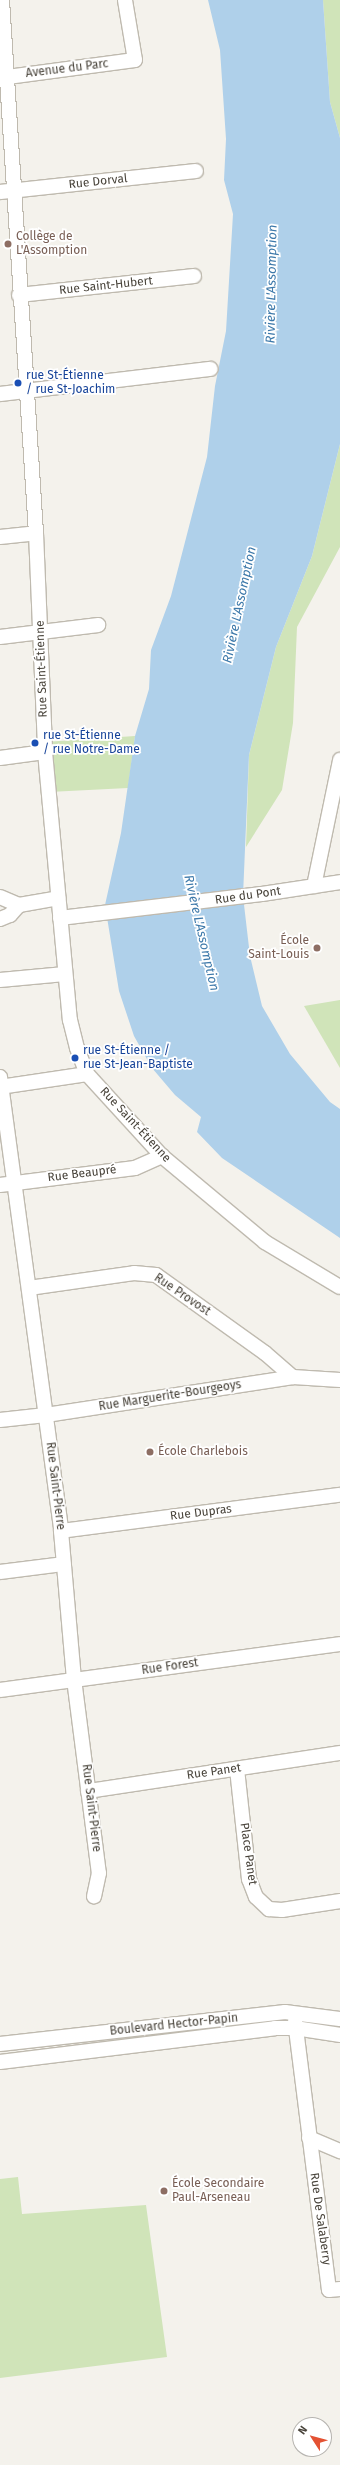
<!DOCTYPE html>
<html>
<head>
<meta charset="utf-8">
<style>
	body { margin:0 }
	#map { position:relative; width:340px; height:2465px; overflow:hidden; background:#f4f2ec; font-family:"Fira Sans",sans-serif }
	div>[style] { position:absolute }
	.green>* { inset:0; background:#d0e4b9 }
	.water>* { inset:0; background:#afd0ea }
	.roads { filter:drop-shadow(1px 0 #bfbaaf) drop-shadow(-1px 0 #bfbaaf) drop-shadow(0 1px #bfbaaf) drop-shadow(0 -1px #bfbaaf) }
	.minor>* { height:14px; margin:-7px; padding:0 7px; transform-origin:7px; border-radius:7px; background:#fff }
	.dots>* { width:11px; height:11px; translate:-50% -50%; box-sizing:border-box; border:2px solid #fff; border-radius:50% }
	span { translate:-50% -50%; white-space:nowrap; text-align:center; line-height:1.15; -webkit-text-stroke:3.5px #fff; paint-order:stroke }
	.street-label { font-size:12px; color:#48433a }
	.education-label { font-size:12px; color:#785e54 }
	.left { translate:0 -50%; text-align:left }
	.right { translate:-100% -50%; text-align:right }
	.transit-label { font-size:12px; color:#164399 }
	.water-label { font-size:13px; color:#3d79aa; font-style:italic }
	.north { position:absolute; left:292px; top:2417px; width:40px; height:40px; box-sizing:border-box; background:#fff; border:1px solid #b6b4b0; border-radius:50%; rotate:306deg; font-size:11px; font-weight:700; line-height:16px; text-align:center; color:#48433a }
	.north::after { content:''; display:block; margin:auto; width:14px; height:18px; background:#e45233; clip-path:polygon(50% 0,100% 100%,50% 72%,0 100%) }
</style>
</head>
<body>
<div id="map">
	<div class="green">
		<i style="clip-path:polygon(323px 0,340px 0,340px 138px,330px 102px)"></i>
		<i style="clip-path:polygon(340px 444px,340px 547px,297px 627px,293px 723px,282px 790px,246px 847px,249px 755px,276px 647px,312px 556px)"></i>
		<i style="clip-path:polygon(135px 736px,128px 788px,49px 792px,45px 742px)"></i>
		<i style="clip-path:polygon(340px 1000px,340px 1068px,304px 1006px)"></i>
		<i style="clip-path:polygon(18px 2177px,22px 2214px,146px 2205px,167px 2357px,0 2378px,0 2179px)"></i>
	</div>
	<div class="water">
		<i style="clip-path:polygon(208px 0,323px 0,330px 102px,340px 138px,340px 444px,312px 556px,276px 647px,249px 755px,243px 896px,250px 956px,262px 1006px,290px 1054px,330px 1102px,340px 1109px,340px 1238px,222px 1158px,197px 1132px,201px 1117px,175px 1095px,152px 1068px,134px 1036px,119px 991px,105px 905px,121px 833px,135px 736px,149px 689px,151px 650px,171px 596px,207px 457px,215px 386px,226px 331px,233px 214px,224px 180px,226px 139px,220px 50px)"></i>
	</div>
	<div class="roads">
		<div class="minor">
			<i style="left:2px;top:0;width:534px;rotate:86.35deg"></i>
			<i style="left:36px;top:533px;width:219px;rotate:87.6deg"></i>
			<i style="left:45px;top:752px;width:269px;rotate:84.7deg"></i>
			<i style="left:70px;top:1020px;width:29px;rotate:76deg"></i>
			<i style="left:77px;top:1048px;width:28px;rotate:69deg"></i>
			<i style="left:87px;top:1074px;width:111px;rotate:47.6deg"></i>
			<i style="left:162px;top:1156px;width:134px;rotate:39.9deg"></i>
			<i style="left:265px;top:1242px;width:87px;rotate:31deg"></i>
			<i style="left:0;top:78px;width:136px;rotate:-7.6deg"></i>
			<i style="left:135px;top:60px;width:61px;rotate:-99.5deg"></i>
			<i style="left:0;top:192px;width:197px;rotate:-6.1deg"></i>
			<i style="left:19px;top:295px;width:176px;rotate:-6.2deg"></i>
			<i style="left:0;top:394px;width:212px;rotate:-6.8deg"></i>
			<i style="left:0;top:537px;width:36px;rotate:-6deg"></i>
			<i style="left:0;top:637px;width:99px;rotate:-7deg"></i>
			<i style="left:0;top:758px;width:45px;rotate:-7.6deg"></i>
			<i style="left:314px;top:886px;width:129px;rotate:-78.3deg"></i>
			<i style="left:0;top:897px;width:21px;rotate:23deg"></i>
			<i style="left:60px;top:918px;width:203px;rotate:-6.8deg"></i>
			<i style="left:262px;top:894px;width:79px;rotate:-8.7deg"></i>
			<i style="left:0;top:919px;width:11px;rotate:-22deg"></i>
			<i style="left:10px;top:915px;width:13px;rotate:-48deg"></i>
			<i style="left:19px;top:905px;width:40px;rotate:-10deg"></i>
			<i style="left:0;top:980px;width:65px;rotate:-5.3deg"></i>
			<i style="left:0;top:1077px;width:458px;rotate:82.3deg"></i>
			<i style="left:61px;top:1531px;width:149px;rotate:85deg"></i>
			<i style="left:74px;top:1679px;width:196px;rotate:82.7deg"></i>
			<i style="left:99px;top:1873px;width:24px;rotate:102deg"></i>
			<i style="left:0;top:1087px;width:88px;rotate:-8.5deg"></i>
			<i style="left:0;top:1185px;width:136px;rotate:-7.2deg"></i>
			<i style="left:135px;top:1168px;width:30px;rotate:-24deg"></i>
			<i style="left:29px;top:1288px;width:106px;rotate:-8.1deg"></i>
			<i style="left:134px;top:1273px;width:22px;rotate:5deg"></i>
			<i style="left:156px;top:1275px;width:134px;rotate:35.6deg"></i>
			<i style="left:265px;top:1353px;width:37px;rotate:41deg"></i>
			<i style="left:0;top:1420px;width:46px;rotate:-6.2deg"></i>
			<i style="left:46px;top:1415px;width:250px;rotate:-8.7deg"></i>
			<i style="left:293px;top:1377px;width:47px;rotate:3.7deg"></i>
			<i style="left:61px;top:1531px;width:281px;rotate:-7.4deg"></i>
			<i style="left:0;top:1572px;width:64px;rotate:-7.2deg"></i>
			<i style="left:0;top:1690px;width:343px;rotate:-7.7deg"></i>
			<i style="left:237px;top:1769px;width:111px;rotate:83.8deg"></i>
			<i style="left:249px;top:1879px;width:19px;rotate:69deg"></i>
			<i style="left:256px;top:1897px;width:18px;rotate:43deg"></i>
			<i style="left:269px;top:1909px;width:13px;rotate:4deg"></i>
			<i style="left:282px;top:1910px;width:59px;rotate:-8.8deg"></i>
			<i style="left:88px;top:1791px;width:255px;rotate:-8.6deg"></i>
			<i style="left:295px;top:2021px;width:271px;rotate:82.8deg"></i>
			<i style="left:329px;top:2290px;width:11px;rotate:-5deg"></i>
			<i style="left:0;top:2044px;width:287px;rotate:-6.4deg"></i>
			<i style="left:285px;top:2012px;width:55px;rotate:7.3deg"></i>
			<i style="left:0;top:2062px;width:277px;rotate:-7deg"></i>
			<i style="left:275px;top:2028px;width:20px"></i>
			<i style="left:295px;top:2028px;width:46px;rotate:8.8deg"></i>
			<i style="left:309px;top:2138px;width:34px;rotate:23deg"></i>
		</div>
	</div>
	<div class="dots">
		<i style="left:8px;top:244px;background:#8d6e63"></i>
		<i style="left:18px;top:383px;background:#1a4fb4"></i>
		<i style="left:35px;top:743px;background:#1a4fb4"></i>
		<i style="left:317px;top:948px;background:#8d6e63"></i>
		<i style="left:75px;top:1058px;background:#1a4fb4"></i>
		<i style="left:150px;top:1452px;background:#8d6e63"></i>
		<i style="left:164px;top:2191px;background:#8d6e63"></i>
	</div>
	<div class="street-label">
		<span style="left:67px;top:69px;rotate:-7deg">Avenue du Parc</span>
		<span style="left:98px;top:182px;rotate:-6deg">Rue Dorval</span>
		<span style="left:106px;top:286px;rotate:-6deg">Rue Saint-Hubert</span>
		<span style="left:42px;top:669px;rotate:-92deg">Rue Saint-Étienne</span>
		<span style="left:248px;top:896px;rotate:-8deg">Rue du Pont</span>
		<span style="left:135px;top:1125px;rotate:47deg">Rue Saint-Étienne</span>
		<span style="left:82px;top:1174px;rotate:-7deg">Rue Beaupré</span>
		<span style="left:182px;top:1295px;rotate:34deg">Rue Provost</span>
		<span style="left:170px;top:1396px;rotate:-9deg">Rue Marguerite-Bourgeoys</span>
		<span style="left:55px;top:1486px;rotate:83deg">Rue Saint-Pierre</span>
		<span style="left:201px;top:1513px;rotate:-7deg">Rue Dupras</span>
		<span style="left:170px;top:1667px;rotate:-8deg">Rue Forest</span>
		<span style="left:214px;top:1772px;rotate:-8deg">Rue Panet</span>
		<span style="left:91px;top:1808px;rotate:83deg">Rue Saint-Pierre</span>
		<span style="left:248px;top:1854px;rotate:82deg">Place Panet</span>
		<span style="left:174px;top:2025px;rotate:-6deg">Boulevard Hector-Papin</span>
		<span style="left:320px;top:2219px;rotate:82deg">Rue De Salaberry</span>
	</div>
	<div class="education-label">
		<span class="left" style="left:16px;top:244px">Collège de<br>L'Assomption</span>
		<span class="right" style="left:309px;top:948px">École<br>Saint-Louis</span>
		<span class="left" style="left:158px;top:1452px">École Charlebois</span>
		<span class="left" style="left:172px;top:2191px">École Secondaire<br>Paul-Arseneau</span>
	</div>
	<div class="transit-label">
		<span class="left" style="left:26px;top:383px">rue St-Étienne<br>/ rue St-Joachim</span>
		<span class="left" style="left:43px;top:743px">rue St-Étienne<br>/ rue Notre-Dame</span>
		<span class="left" style="left:83px;top:1058px">rue St-Étienne /<br>rue St-Jean-Baptiste</span>
	</div>
	<div class="water-label">
		<span style="left:272px;top:284px;rotate:-89deg">Rivière L'Assomption</span>
		<span style="left:240px;top:605px;rotate:-78deg">Rivière L'Assomption</span>
		<span style="left:201px;top:933px;rotate:77deg">Rivière L'Assomption</span>
	</div>
	<div class="north">N</div>
</div>
</body>
</html>
